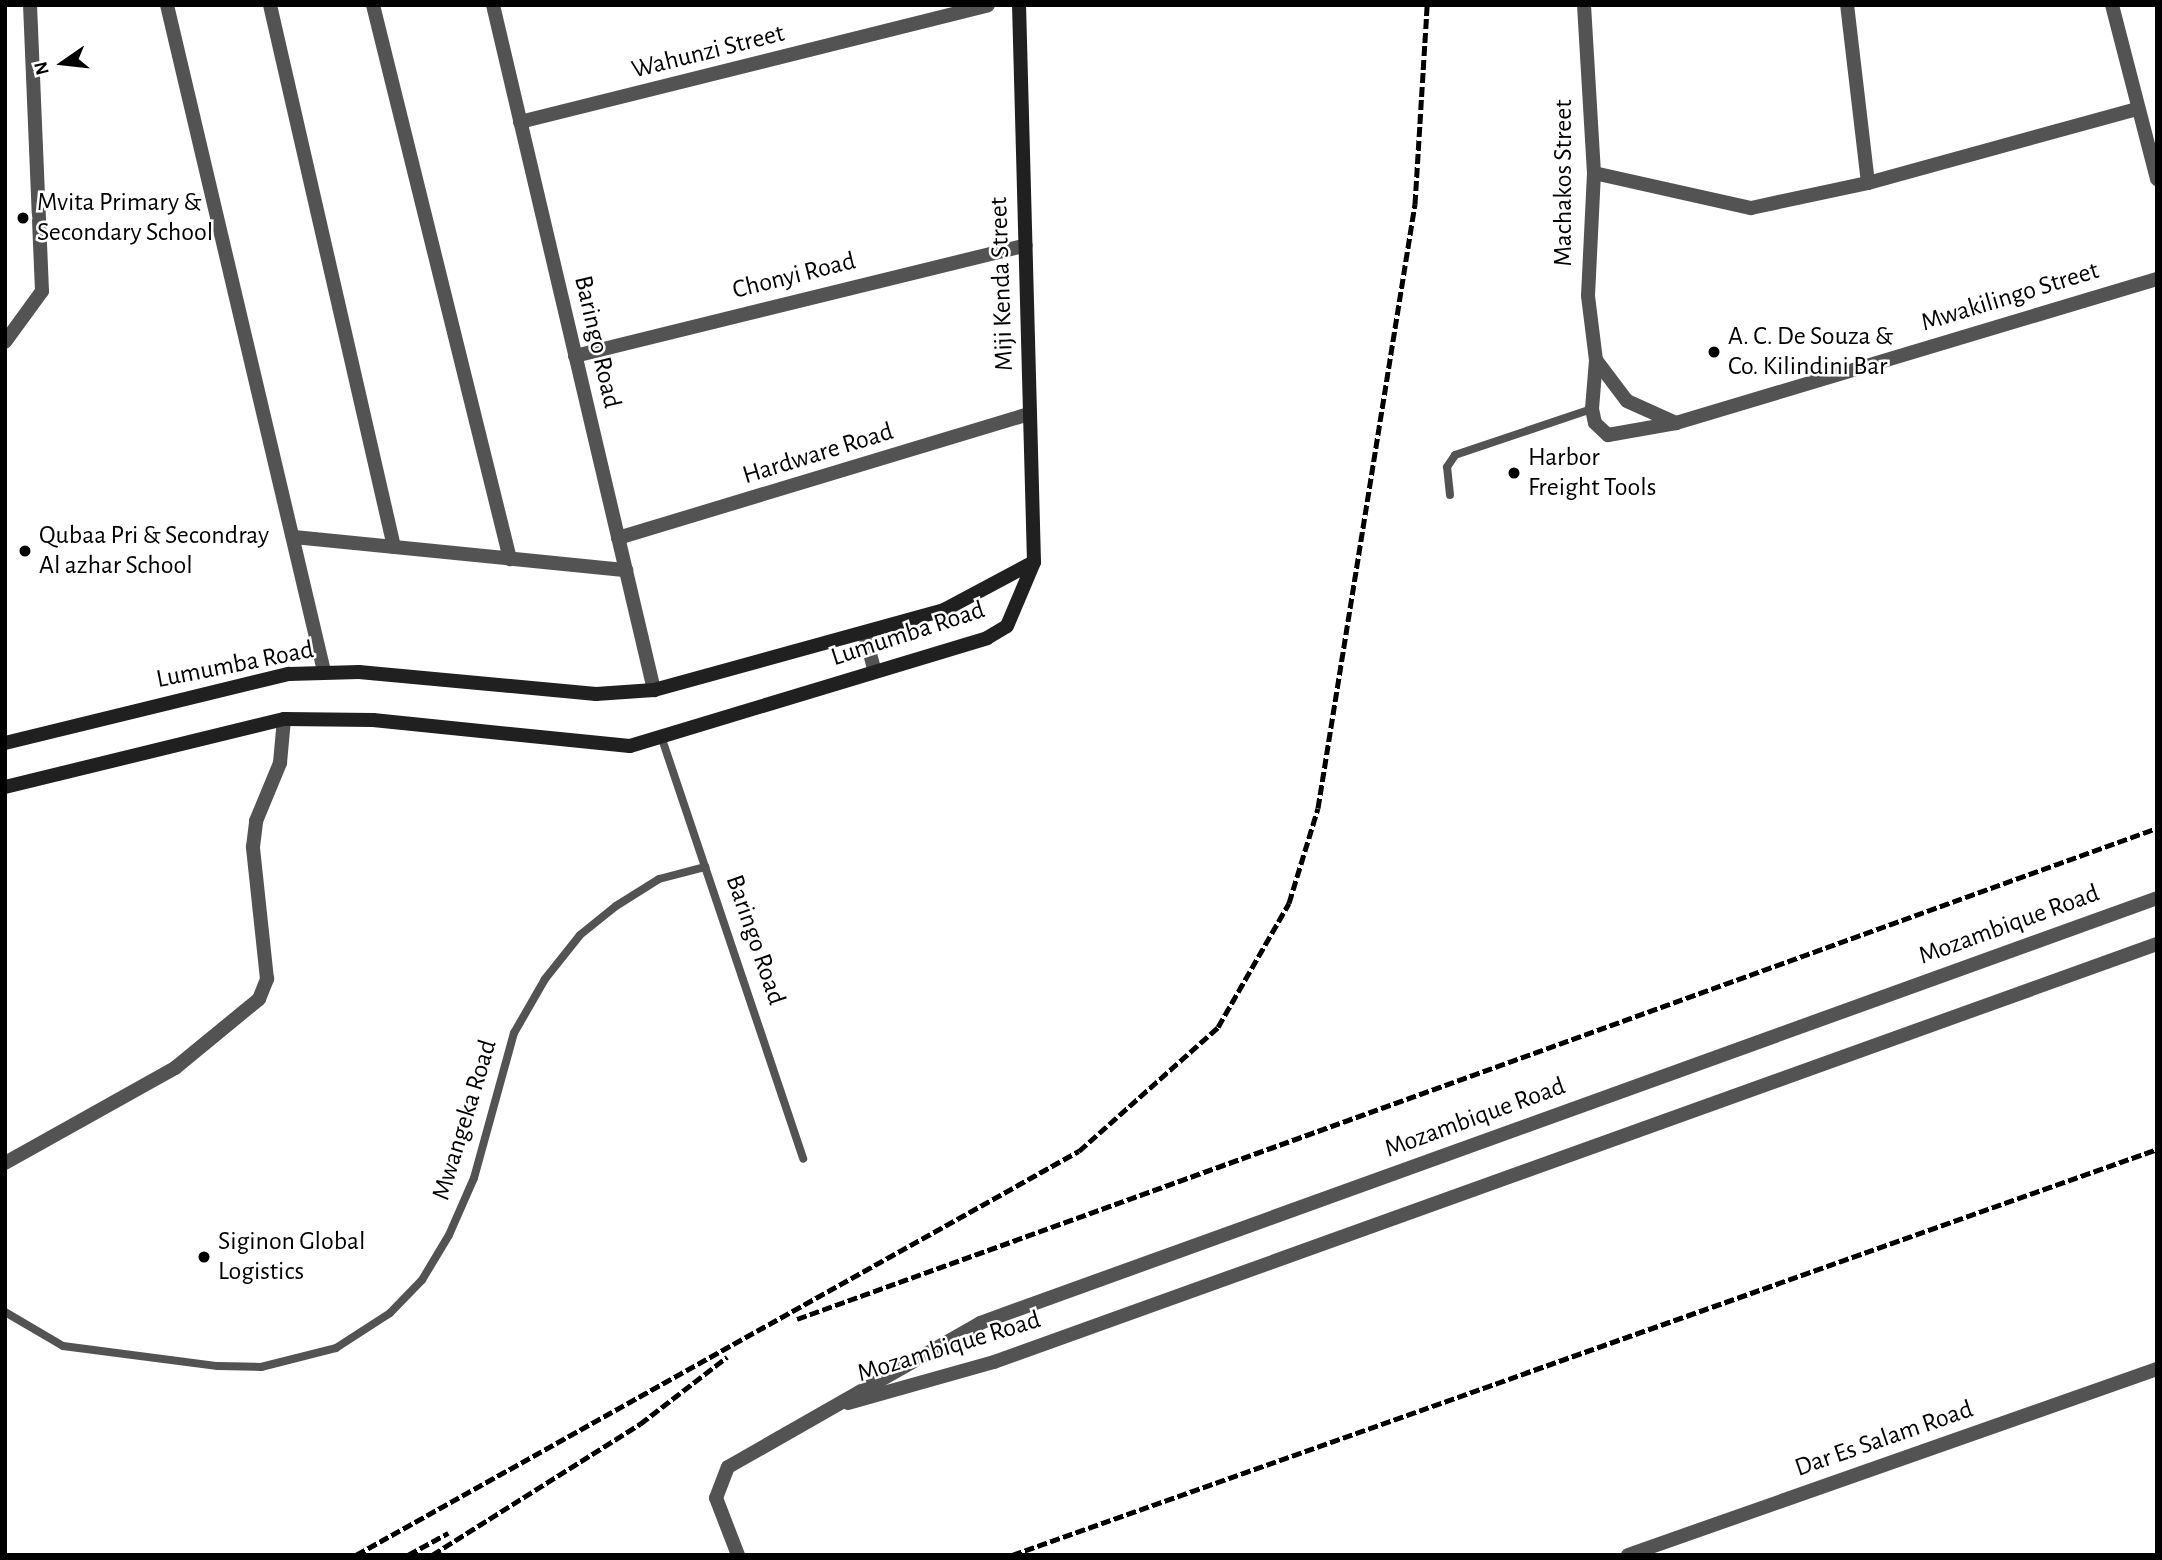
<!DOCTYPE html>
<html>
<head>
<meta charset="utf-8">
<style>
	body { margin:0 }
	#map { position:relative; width:2162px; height:1560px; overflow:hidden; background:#fff; font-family:"Alegreya Sans",sans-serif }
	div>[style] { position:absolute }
	.service>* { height:8px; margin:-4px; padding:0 4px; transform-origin:4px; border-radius:4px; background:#535353 }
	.minor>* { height:14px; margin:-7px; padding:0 7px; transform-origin:7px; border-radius:7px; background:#535353 }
	.tertiary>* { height:14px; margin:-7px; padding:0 7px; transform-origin:7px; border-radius:7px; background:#535353 }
	.secondary>* { height:14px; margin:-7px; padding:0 7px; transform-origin:7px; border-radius:7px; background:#202020 }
	.rail>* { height:5px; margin-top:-2.5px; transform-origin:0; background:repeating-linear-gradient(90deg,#000 0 10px,transparent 0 13.5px) }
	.dots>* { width:19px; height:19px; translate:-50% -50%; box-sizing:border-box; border:4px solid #fff; border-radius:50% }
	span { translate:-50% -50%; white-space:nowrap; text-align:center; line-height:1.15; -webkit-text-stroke:5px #fff; paint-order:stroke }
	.street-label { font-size:26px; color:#000 }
	.poi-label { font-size:26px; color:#000 }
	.left { translate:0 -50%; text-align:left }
	.frame { position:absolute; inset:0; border:7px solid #000; pointer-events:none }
	.north { position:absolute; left:28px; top:28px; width:70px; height:70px; -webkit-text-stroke:5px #fff; paint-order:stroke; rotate:256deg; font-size:19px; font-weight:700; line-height:28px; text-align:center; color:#000 }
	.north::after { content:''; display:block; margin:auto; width:24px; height:32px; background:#000; clip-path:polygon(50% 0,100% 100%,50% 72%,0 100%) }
</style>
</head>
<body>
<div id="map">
	<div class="service">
		<i style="left:1450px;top:495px;width:28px;rotate:-96deg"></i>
		<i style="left:1447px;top:467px;width:14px;rotate:-56deg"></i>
		<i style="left:1455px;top:455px;width:145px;rotate:-18.6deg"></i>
		<i style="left:661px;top:736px;width:446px;rotate:71.4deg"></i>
		<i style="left:5px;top:1312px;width:67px;rotate:30.4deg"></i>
		<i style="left:63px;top:1346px;width:156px;rotate:7.4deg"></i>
		<i style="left:218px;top:1366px;width:43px;rotate:1.3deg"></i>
		<i style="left:261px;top:1367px;width:77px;rotate:-14.2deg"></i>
		<i style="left:336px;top:1348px;width:64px;rotate:-32.9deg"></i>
		<i style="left:390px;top:1313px;width:46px;rotate:-45.9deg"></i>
		<i style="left:422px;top:1280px;width:52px;rotate:-59deg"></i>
		<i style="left:449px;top:1235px;width:62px;rotate:-66.3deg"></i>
		<i style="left:474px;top:1178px;width:150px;rotate:-74.6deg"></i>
		<i style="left:514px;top:1033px;width:62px;rotate:-60.1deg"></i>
		<i style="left:545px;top:979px;width:56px;rotate:-51.5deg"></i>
		<i style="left:580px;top:935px;width:46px;rotate:-38.9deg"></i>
		<i style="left:616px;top:906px;width:51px;rotate:-32.1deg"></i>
		<i style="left:659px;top:879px;width:48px;rotate:-14.6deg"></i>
	</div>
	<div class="minor">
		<i style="left:167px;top:5px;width:684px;rotate:76.74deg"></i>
		<i style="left:270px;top:5px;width:556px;rotate:77.11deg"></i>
		<i style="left:373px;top:5px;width:571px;rotate:76.11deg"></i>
		<i style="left:493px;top:5px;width:704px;rotate:76.77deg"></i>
		<i style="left:1584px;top:5px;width:168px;rotate:86.6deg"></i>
		<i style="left:1594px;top:173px;width:123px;rotate:92.8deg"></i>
		<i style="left:1588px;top:296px;width:64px;rotate:82.9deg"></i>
		<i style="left:1596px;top:360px;width:49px;rotate:94.7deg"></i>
		<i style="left:1592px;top:409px;width:14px;rotate:78deg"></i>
		<i style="left:1595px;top:423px;width:18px;rotate:43deg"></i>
		<i style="left:1608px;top:435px;width:69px;rotate:-10deg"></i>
		<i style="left:1676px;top:423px;width:502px;rotate:-16.67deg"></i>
		<i style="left:2112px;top:5px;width:180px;rotate:75.5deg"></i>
		<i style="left:520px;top:122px;width:482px;rotate:-14deg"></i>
		<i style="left:1594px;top:173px;width:161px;rotate:12.6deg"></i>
		<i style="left:1751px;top:208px;width:120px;rotate:-12.1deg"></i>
		<i style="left:1868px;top:183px;width:179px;rotate:-96.7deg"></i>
		<i style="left:1868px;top:183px;width:278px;rotate:-15.4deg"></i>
		<i style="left:5px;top:342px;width:63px;rotate:-54deg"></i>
		<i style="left:42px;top:291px;width:286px;rotate:-92.4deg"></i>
		<i style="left:575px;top:356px;width:464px;rotate:-13.8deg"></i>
		<i style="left:1596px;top:360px;width:51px;rotate:52.9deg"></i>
		<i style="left:1627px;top:401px;width:54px;rotate:24.2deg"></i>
		<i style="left:294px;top:537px;width:334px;rotate:5.7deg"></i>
		<i style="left:618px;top:538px;width:430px;rotate:-16.8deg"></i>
		<i style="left:5px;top:1163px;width:195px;rotate:-29.2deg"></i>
		<i style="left:175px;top:1068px;width:109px;rotate:-39.4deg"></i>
		<i style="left:259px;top:999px;width:22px;rotate:-68deg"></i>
		<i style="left:267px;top:979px;width:133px;rotate:-96.1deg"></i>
		<i style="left:253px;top:847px;width:26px;rotate:-83deg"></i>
		<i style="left:256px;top:821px;width:63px;rotate:-67.5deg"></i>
		<i style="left:280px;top:763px;width:44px;rotate:-84.8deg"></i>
		<i style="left:1628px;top:1555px;width:561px;rotate:-19.37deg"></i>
	</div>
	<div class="tertiary">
		<i style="left:865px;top:635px;width:38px;rotate:75deg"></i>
		<i style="left:848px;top:1403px;width:152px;rotate:-15.7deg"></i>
		<i style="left:994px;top:1362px;width:1236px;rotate:-19.77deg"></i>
		<i style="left:738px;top:1555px;width:61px;rotate:-111.1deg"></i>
		<i style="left:716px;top:1498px;width:33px;rotate:-69deg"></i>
		<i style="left:728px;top:1467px;width:290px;rotate:-29.7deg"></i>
		<i style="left:980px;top:1323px;width:1251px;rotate:-19.85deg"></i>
	</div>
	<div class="secondary">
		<i style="left:5px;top:743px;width:292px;rotate:-13.7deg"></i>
		<i style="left:289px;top:674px;width:70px;rotate:-1.6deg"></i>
		<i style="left:359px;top:672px;width:238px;rotate:5.3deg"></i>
		<i style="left:596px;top:694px;width:58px;rotate:-3.9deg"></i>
		<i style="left:654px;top:690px;width:301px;rotate:-15.4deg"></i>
		<i style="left:944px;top:610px;width:102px;rotate:-28.1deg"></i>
		<i style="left:5px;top:787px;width:287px;rotate:-13.7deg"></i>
		<i style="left:284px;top:719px;width:89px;rotate:0.6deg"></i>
		<i style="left:373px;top:720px;width:258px;rotate:5.8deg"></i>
		<i style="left:630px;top:746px;width:373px;rotate:-16.8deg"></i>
		<i style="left:987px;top:638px;width:23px;rotate:-31deg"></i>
		<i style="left:1007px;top:626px;width:69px;rotate:-67.1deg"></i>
		<i style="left:1034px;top:562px;width:557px;rotate:-91.54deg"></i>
	</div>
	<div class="rail">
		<i style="left:797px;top:1319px;width:1446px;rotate:-19.85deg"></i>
		<i style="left:356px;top:1555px;width:828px;rotate:-29.2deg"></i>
		<i style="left:1079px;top:1151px;width:186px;rotate:-41.7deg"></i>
		<i style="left:1218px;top:1027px;width:143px;rotate:-60.2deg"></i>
		<i style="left:1289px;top:903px;width:99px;rotate:-73deg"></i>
		<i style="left:1318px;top:808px;width:612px;rotate:-80.88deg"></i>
		<i style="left:1415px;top:204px;width:199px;rotate:-86.5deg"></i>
		<i style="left:408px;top:1555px;width:46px;rotate:-28.8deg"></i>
		<i style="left:432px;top:1555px;width:246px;rotate:-32.2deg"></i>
		<i style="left:640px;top:1424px;width:110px;rotate:-37.6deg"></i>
		<i style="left:1012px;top:1555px;width:1215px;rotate:-19.52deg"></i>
	</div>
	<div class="dots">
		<i style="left:23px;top:218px;background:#000"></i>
		<i style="left:1714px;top:352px;background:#000"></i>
		<i style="left:1514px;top:473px;background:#000"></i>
		<i style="left:25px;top:551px;background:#000"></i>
		<i style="left:204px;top:1257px;background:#000"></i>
	</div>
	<div class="street-label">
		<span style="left:708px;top:52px;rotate:-14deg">Wahunzi Street</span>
		<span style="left:1564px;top:183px;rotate:-90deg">Machakos Street</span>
		<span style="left:794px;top:276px;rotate:-14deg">Chonyi Road</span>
		<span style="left:1002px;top:284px;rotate:-92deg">Miji Kenda Street</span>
		<span style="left:2010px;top:297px;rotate:-17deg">Mwakilingo Street</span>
		<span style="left:597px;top:342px;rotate:77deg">Baringo Road</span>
		<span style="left:818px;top:454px;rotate:-17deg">Hardware Road</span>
		<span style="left:908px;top:634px;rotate:-18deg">Lumumba Road</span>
		<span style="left:235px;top:665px;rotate:-11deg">Lumumba Road</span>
		<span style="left:2009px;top:925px;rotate:-20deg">Mozambique Road</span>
		<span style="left:755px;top:940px;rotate:71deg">Baringo Road</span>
		<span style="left:1475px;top:1118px;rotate:-20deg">Mozambique Road</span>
		<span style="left:465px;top:1120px;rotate:-73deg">Mwangeka Road</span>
		<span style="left:949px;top:1347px;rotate:-17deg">Mozambique Road</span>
		<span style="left:1884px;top:1439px;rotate:-19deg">Dar Es Salam Road</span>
	</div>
	<div class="poi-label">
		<span class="left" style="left:37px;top:218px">Mvita Primary &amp;<br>Secondary School</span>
		<span class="left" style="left:1728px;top:352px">A. C. De Souza &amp;<br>Co. Kilindini Bar</span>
		<span class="left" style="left:1528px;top:473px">Harbor<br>Freight Tools</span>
		<span class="left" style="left:39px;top:551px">Qubaa Pri &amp; Secondray<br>Al azhar School</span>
		<span class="left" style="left:218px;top:1257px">Siginon Global<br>Logistics</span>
	</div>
	<div class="frame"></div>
	<div class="north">N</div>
</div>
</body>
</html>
